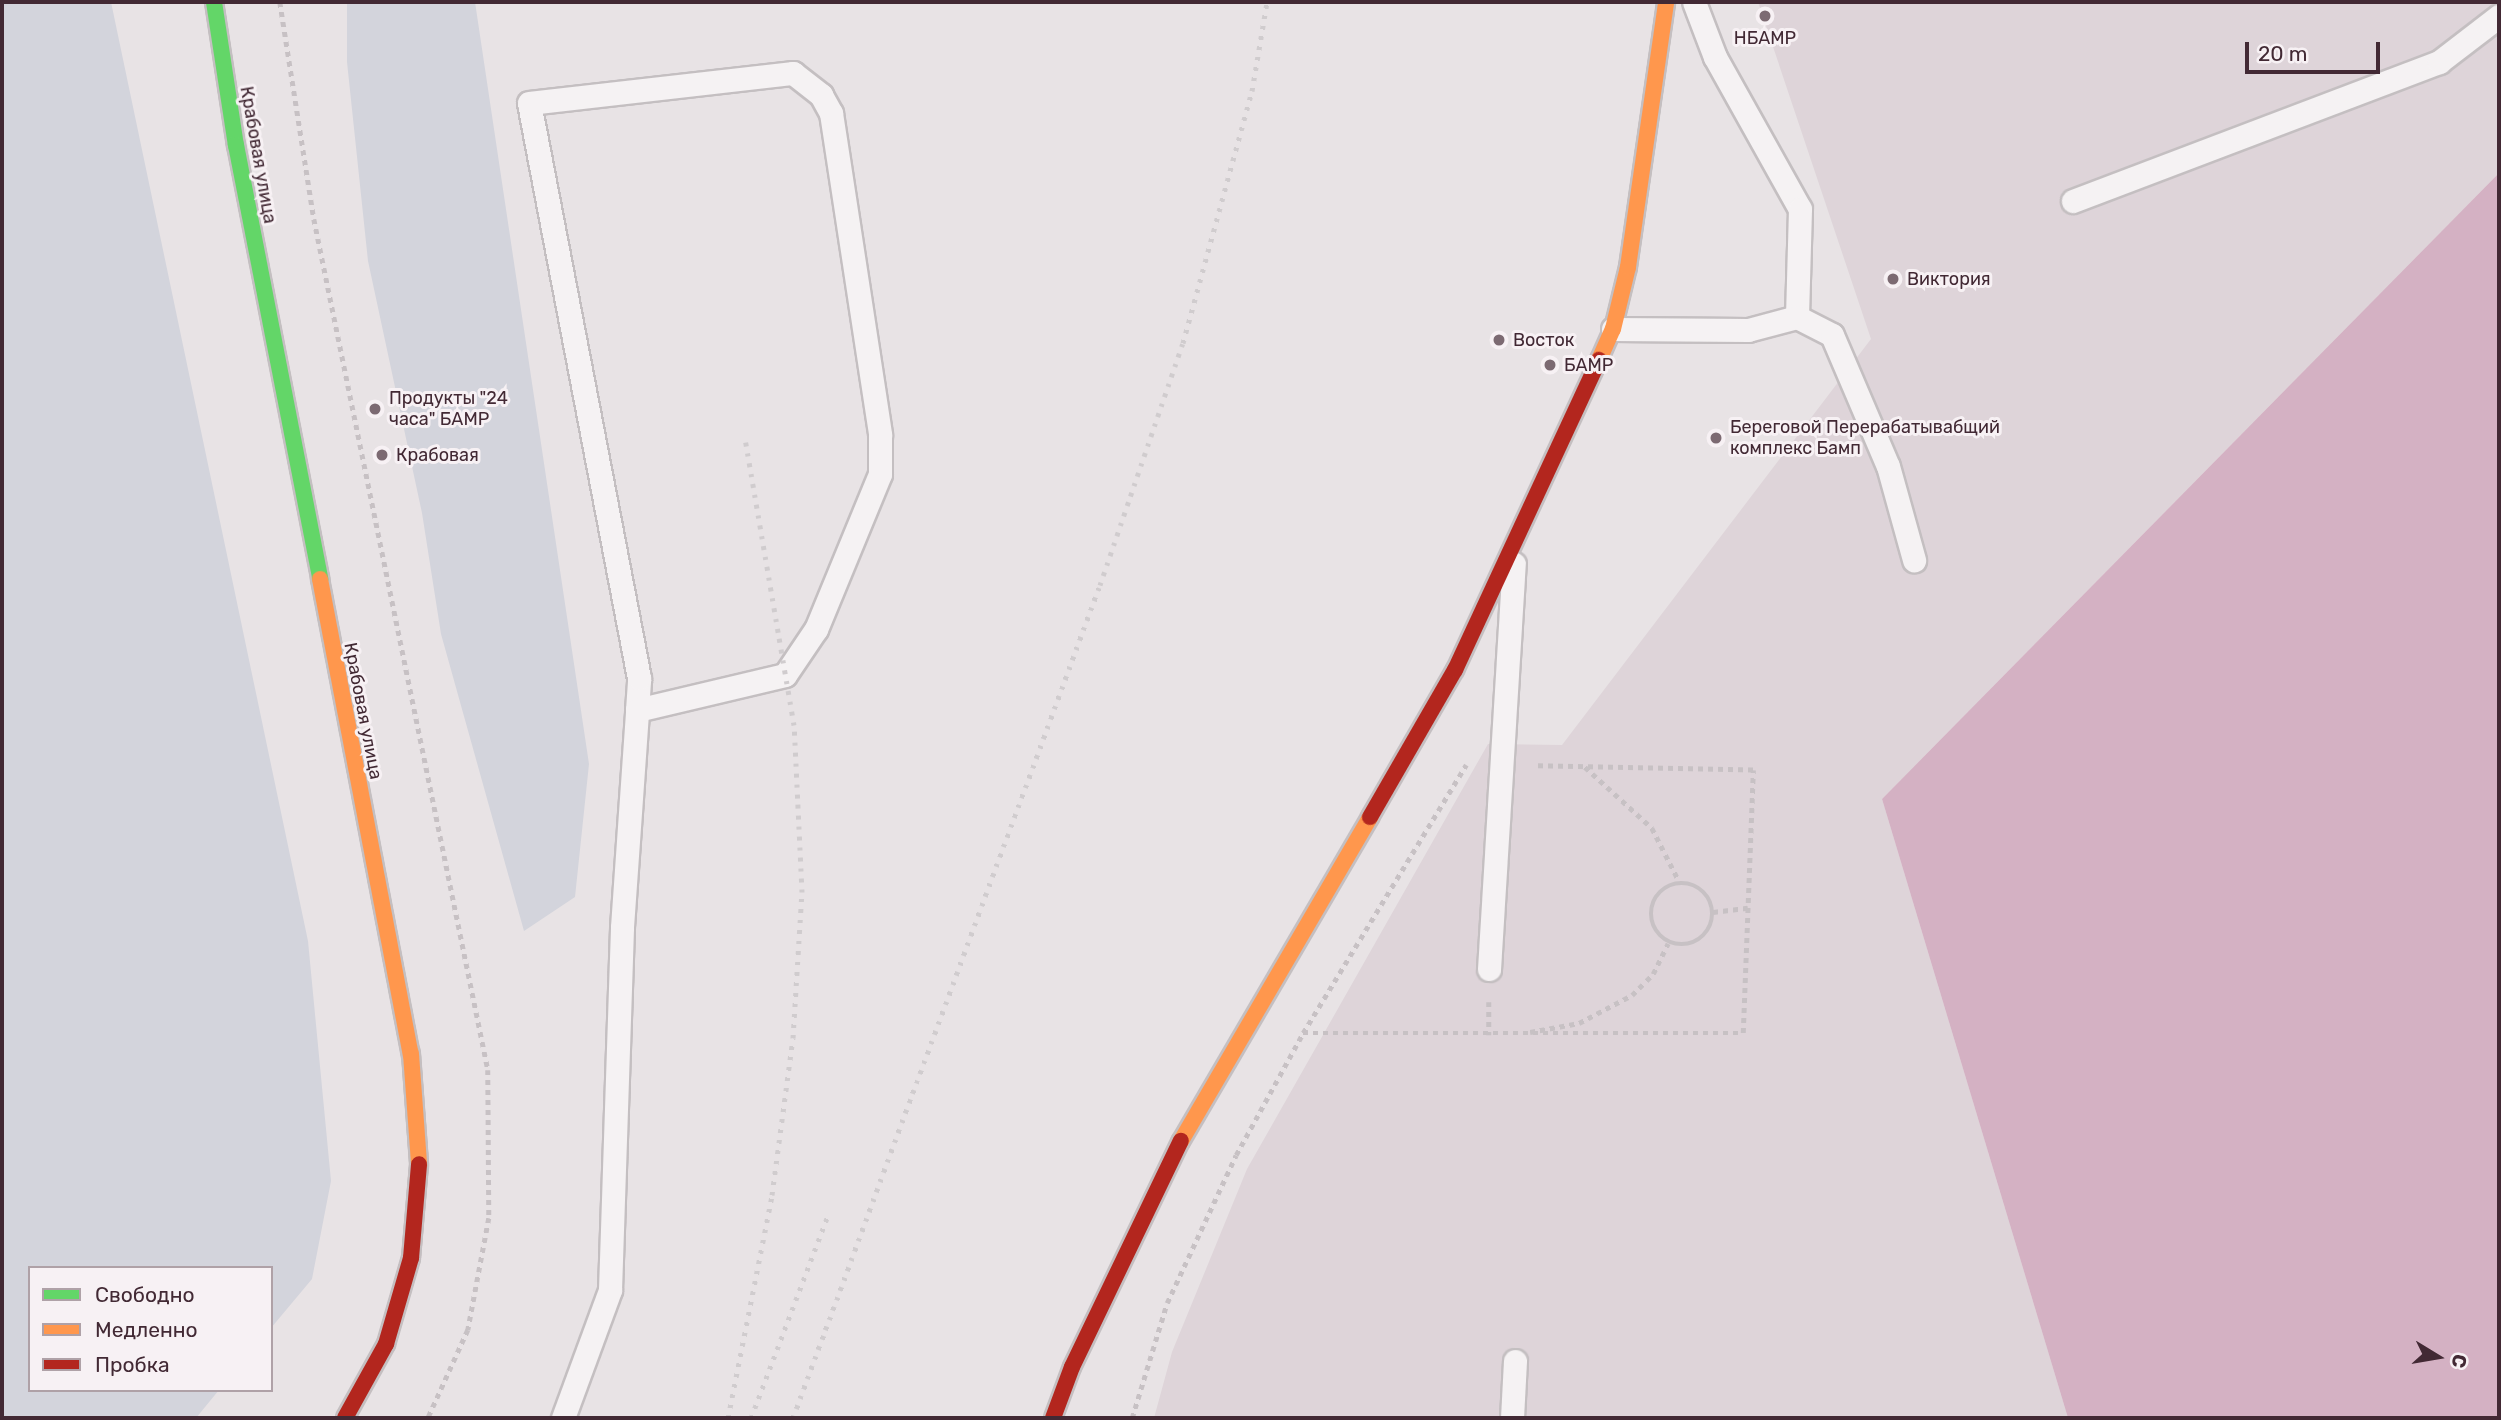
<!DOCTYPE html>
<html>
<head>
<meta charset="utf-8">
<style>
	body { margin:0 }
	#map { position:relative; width:2501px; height:1420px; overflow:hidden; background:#e8e3e5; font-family:Rubik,sans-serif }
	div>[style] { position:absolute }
	.built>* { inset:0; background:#ded4d9 }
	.green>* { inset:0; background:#d3d4dc }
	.water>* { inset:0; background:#d4b1c3 }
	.path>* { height:4.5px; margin-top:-2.25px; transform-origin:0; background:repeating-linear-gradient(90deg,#c7c1c4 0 5px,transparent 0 10px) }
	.path>.ring { margin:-2.25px; padding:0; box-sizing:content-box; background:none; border:4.5px solid #c7c1c4; border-radius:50% }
	.roads { filter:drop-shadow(2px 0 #c4bfc1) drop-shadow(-2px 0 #c4bfc1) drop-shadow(0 2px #c4bfc1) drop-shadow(0 -2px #c4bfc1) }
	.lane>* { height:23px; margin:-11.5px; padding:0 11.5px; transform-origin:11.5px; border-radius:11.5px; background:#f5f2f3 }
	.fast>* { height:16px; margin:-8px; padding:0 8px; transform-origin:8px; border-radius:8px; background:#63d668 }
	.slow>* { height:16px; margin:-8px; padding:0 8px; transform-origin:8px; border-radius:8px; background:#ff974d }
	.jam>* { height:16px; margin:-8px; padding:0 8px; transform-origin:8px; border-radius:8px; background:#b3261e }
	.rail>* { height:5px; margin-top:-2.5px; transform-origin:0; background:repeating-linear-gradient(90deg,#d0ccce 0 3.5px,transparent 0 10.5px) }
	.dots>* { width:19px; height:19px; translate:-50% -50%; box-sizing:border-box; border:4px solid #f7f1f4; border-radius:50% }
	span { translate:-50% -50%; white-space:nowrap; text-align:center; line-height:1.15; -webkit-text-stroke:6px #f7f1f4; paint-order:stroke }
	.poi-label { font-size:18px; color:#422934 }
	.left { translate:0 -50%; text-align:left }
	.street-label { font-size:18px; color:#422934 }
	.frame { position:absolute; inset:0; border:4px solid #422934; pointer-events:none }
	.legend { position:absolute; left:28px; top:1266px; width:245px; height:126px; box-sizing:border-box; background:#f7f1f4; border:2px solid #afa1a7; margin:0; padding:9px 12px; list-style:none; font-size:21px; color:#422934 }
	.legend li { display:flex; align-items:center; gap:14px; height:35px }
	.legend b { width:35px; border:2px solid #afa1a7 }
	.north { position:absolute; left:2403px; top:1322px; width:70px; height:70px; -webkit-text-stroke:5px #f7f1f4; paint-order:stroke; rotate:101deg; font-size:19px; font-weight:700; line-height:28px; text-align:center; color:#422934 }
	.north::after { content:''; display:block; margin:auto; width:24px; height:32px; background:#422934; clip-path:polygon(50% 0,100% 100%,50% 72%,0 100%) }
	.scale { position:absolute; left:2245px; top:42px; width:135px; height:32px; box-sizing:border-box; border:4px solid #422934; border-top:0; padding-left:9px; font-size:21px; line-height:24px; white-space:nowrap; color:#422934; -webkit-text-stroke:5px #f7f1f4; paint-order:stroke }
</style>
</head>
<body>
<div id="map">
	<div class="built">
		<i style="clip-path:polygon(1758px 2px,2499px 2px,2499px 173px,1882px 799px,2068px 1418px,1154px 1418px,1172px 1352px,1247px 1169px,1488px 744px,1562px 745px,1871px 339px)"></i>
	</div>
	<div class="green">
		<i style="clip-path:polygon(2px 2px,111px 2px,308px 941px,331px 1181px,312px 1279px,271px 1328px,271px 1268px,30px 1268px,30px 1390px,219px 1390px,196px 1418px,2px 1418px)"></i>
		<i style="clip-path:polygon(347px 2px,475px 2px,589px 764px,575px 897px,524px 931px,441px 634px,422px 513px,368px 261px,347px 62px)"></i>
	</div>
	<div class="water">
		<i style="clip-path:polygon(2499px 173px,2499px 1418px,2068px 1418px,1882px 799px)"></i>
	</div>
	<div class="path">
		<i style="left:280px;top:2px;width:220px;rotate:81.1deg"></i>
		<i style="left:314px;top:219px;width:869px;rotate:78.44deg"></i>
		<i style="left:488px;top:1070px;width:148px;rotate:89.6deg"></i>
		<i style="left:489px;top:1218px;width:114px;rotate:100.6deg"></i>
		<i style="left:468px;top:1330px;width:97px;rotate:114.4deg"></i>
		<i style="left:1585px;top:767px;width:91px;rotate:42.3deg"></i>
		<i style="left:1652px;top:828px;width:62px;rotate:63deg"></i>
		<i class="ring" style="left:1651px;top:883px;width:57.5px;height:57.5px"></i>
		<i style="left:1713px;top:912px;width:35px;rotate:-7deg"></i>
		<i style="left:1489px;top:1002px;width:33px;rotate:90deg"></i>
		<i style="left:1530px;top:1032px;width:50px;rotate:-10.4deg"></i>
		<i style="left:1579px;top:1023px;width:60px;rotate:-27.8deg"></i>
		<i style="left:1632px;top:995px;width:30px;rotate:-45deg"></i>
		<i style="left:1653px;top:974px;width:34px;rotate:-64deg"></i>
		<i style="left:1303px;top:1033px;width:440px"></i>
		<i style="left:1743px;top:1033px;width:263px;rotate:-87.8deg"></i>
		<i style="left:1753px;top:770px;width:216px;rotate:-178.9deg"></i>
		<i style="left:1132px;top:1418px;width:120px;rotate:-73.1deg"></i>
		<i style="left:1167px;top:1303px;width:163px;rotate:-65deg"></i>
		<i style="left:1236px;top:1155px;width:139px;rotate:-61.2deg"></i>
		<i style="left:1303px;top:1033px;width:314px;rotate:-58.7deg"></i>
	</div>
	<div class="roads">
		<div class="lane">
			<i style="left:1694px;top:2px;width:59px;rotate:69.1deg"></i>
			<i style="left:1715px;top:57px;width:174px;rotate:60.8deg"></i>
			<i style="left:1800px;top:209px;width:108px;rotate:91.6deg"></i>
			<i style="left:2073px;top:201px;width:392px;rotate:-20.8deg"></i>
			<i style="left:2439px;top:62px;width:76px;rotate:-37.5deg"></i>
			<i style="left:1613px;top:329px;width:135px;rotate:0.4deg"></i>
			<i style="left:1748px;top:330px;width:51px;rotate:-14.9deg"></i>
			<i style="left:1797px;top:317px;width:39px;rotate:27deg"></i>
			<i style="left:1832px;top:335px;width:142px;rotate:66.9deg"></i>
			<i style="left:1888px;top:466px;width:98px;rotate:74.5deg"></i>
			<i style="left:1489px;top:969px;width:406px;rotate:-86.5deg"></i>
			<i style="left:563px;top:1418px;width:136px;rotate:-69.8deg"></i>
			<i style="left:610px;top:1290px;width:363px;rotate:-88.1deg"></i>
			<i style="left:622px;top:927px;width:218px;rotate:-86deg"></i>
			<i style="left:637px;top:710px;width:32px;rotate:-86deg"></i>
			<i style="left:639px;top:678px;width:585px;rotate:-100.83deg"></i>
			<i style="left:529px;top:103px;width:266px;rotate:-6.5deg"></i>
			<i style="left:793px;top:73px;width:36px;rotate:38deg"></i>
			<i style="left:821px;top:95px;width:21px;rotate:61deg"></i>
			<i style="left:831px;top:113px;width:326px;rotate:81.3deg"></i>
			<i style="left:880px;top:435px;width:39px;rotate:90deg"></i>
			<i style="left:880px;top:474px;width:168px;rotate:112.4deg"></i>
			<i style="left:816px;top:629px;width:55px;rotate:124deg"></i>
			<i style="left:785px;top:675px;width:152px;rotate:166.7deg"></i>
			<i style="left:1512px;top:1418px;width:57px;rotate:-87deg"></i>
		</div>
		<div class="fast">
			<i style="left:214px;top:2px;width:145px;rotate:81.3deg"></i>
			<i style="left:236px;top:145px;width:442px;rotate:79deg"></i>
		</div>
		<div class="slow">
			<i style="left:1599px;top:360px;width:34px;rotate:-66deg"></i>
			<i style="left:1613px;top:329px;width:64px;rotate:-76.4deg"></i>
			<i style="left:1628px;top:267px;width:268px;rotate:-81.8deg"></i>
			<i style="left:320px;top:579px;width:484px;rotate:79.2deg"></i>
			<i style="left:411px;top:1054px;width:110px;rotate:85.8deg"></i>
			<i style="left:1181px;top:1141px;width:375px;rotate:-59.7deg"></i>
		</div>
		<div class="jam">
			<i style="left:1370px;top:817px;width:170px;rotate:-60deg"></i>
			<i style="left:1455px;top:670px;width:342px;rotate:-65.1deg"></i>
			<i style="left:345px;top:1418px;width:85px;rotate:-61deg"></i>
			<i style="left:386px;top:1344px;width:90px;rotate:-73.8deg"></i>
			<i style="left:411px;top:1258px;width:94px;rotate:-85.1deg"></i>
			<i style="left:1053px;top:1418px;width:54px;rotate:-69.6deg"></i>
			<i style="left:1072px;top:1367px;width:251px;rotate:-64.3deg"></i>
		</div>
	</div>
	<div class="rail">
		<i style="left:728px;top:1418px;width:227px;rotate:-78.8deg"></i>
		<i style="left:772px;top:1195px;width:158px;rotate:-82.4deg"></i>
		<i style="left:793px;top:1038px;width:146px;rotate:-86.5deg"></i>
		<i style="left:802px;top:892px;width:167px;rotate:-92.7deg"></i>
		<i style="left:794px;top:725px;width:292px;rotate:-99.7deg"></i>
		<i style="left:751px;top:1418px;width:217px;rotate:-69.2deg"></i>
		<i style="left:793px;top:1418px;width:888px;rotate:-69.77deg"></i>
		<i style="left:1100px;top:585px;width:256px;rotate:-71.1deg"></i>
		<i style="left:1183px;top:343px;width:261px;rotate:-74.7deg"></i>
		<i style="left:1252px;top:91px;width:90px;rotate:-80.4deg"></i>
	</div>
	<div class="dots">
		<i style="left:1765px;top:16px;background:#7c6a72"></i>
		<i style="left:1893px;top:279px;background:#7c6a72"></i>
		<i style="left:1499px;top:340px;background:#7c6a72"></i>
		<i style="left:1550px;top:365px;background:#7c6a72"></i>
		<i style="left:375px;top:409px;background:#7c6a72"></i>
		<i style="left:1716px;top:438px;background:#7c6a72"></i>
		<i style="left:382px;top:455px;background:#7c6a72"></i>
	</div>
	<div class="poi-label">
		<span style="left:1765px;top:38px">НБАМР</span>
		<span class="left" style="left:1907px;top:279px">Виктория</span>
		<span class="left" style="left:1513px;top:340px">Восток</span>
		<span class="left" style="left:1564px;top:365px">БАМР</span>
		<span class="left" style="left:389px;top:409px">Продукты "24<br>часа" БАМР</span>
		<span class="left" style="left:1730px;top:438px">Береговой Перерабатывабщий<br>комплекс Бамп</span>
		<span class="left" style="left:396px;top:455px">Крабовая</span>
	</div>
	<div class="street-label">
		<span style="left:258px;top:155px;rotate:80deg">Крабовая улица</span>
		<span style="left:363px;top:711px;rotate:79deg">Крабовая улица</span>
	</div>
	<div class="frame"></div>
	<ul class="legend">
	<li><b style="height:9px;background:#63d668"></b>Свободно</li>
	<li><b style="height:9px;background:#ff974d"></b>Медленно</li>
	<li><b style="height:9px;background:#b3261e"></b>Пробка</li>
	</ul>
	<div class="north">С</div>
	<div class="scale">20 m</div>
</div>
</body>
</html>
